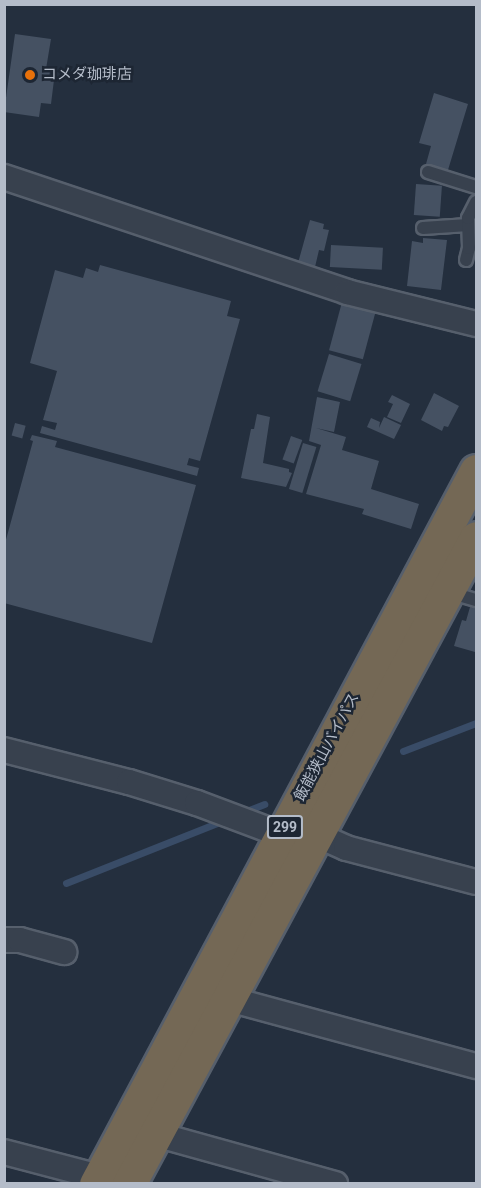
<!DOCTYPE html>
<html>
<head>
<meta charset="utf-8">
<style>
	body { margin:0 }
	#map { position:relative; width:481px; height:1188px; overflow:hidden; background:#242f3e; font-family:Roboto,"Noto Sans JP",sans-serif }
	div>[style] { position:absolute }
	.stream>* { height:7px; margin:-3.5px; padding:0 3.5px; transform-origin:3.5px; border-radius:3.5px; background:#394c67 }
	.building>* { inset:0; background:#455162; transform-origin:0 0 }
	.roads { filter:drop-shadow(2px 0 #565f6c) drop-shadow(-2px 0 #565f6c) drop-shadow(0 2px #565f6c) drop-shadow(0 -2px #565f6c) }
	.lane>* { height:12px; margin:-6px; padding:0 6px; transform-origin:6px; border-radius:6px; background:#38414e }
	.street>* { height:24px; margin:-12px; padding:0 12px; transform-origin:12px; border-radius:12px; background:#38414e }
	.highway>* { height:33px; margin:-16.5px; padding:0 16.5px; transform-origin:16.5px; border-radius:16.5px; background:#746855 }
	.dots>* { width:16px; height:16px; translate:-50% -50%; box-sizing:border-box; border:3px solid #1d2633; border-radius:50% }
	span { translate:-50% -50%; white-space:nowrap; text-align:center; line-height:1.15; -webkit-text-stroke:5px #1d2633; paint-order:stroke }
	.shield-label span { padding:2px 4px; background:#1d2633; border:2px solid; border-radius:4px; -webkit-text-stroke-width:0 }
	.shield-label { font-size:14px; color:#b4bcc9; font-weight:700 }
	.poi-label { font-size:15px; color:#b4bcc9 }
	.left { translate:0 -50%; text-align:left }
	.street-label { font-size:15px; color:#b4bcc9 }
	.frame { position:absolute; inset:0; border:6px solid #b4bcc9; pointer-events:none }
</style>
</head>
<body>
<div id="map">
	<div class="stream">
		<i style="left:403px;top:751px;width:78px;rotate:-21deg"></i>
		<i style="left:241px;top:813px;width:25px;rotate:-21deg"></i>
		<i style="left:66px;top:883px;width:168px;rotate:-21.7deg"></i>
	</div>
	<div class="building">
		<i style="clip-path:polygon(15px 34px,51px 39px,46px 69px,50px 70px,49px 80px,54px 80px,51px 104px,41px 103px,39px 117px,4px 112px)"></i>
		<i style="clip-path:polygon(434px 93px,468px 104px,448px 170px,426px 164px,431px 146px,419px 143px)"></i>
		<i style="left:416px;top:184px;width:26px;height:31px;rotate:4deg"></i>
		<i style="clip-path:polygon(310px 220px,324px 224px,323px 229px,329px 230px,324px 251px,319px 250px,315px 267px,298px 263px)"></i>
		<i style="clip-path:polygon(423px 238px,447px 240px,441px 290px,407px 286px,412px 241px,423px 243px)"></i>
		<i style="left:331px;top:245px;width:52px;height:22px;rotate:3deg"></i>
		<i style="clip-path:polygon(100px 265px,231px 301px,227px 316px,240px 319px,200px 461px,189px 458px,187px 465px,199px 468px,197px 476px,40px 433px,42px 426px,55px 430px,57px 423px,43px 420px,57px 371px,30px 363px,55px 270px,83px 278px,86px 268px,98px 272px)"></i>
		<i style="left:342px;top:302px;width:35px;height:50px;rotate:15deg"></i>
		<i style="left:329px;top:354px;width:34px;height:39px;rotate:17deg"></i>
		<i style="clip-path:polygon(434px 393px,459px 406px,448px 427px,444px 426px,442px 431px,421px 420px)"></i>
		<i style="clip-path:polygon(392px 395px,410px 404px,401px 423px,387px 417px,393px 404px,388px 402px)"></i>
		<i style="clip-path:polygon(317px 397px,340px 402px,334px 432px,316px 428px,346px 437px,342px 450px,379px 461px,371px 489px,419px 504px,411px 529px,362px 514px,364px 509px,306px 494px,321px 445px,309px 441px)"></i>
		<i style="clip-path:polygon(257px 414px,270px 417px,263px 463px,289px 469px,289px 472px,292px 473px,286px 487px,241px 478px,251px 429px,254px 429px)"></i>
		<i style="clip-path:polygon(384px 417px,401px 425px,394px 439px,367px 427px,371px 418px,380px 422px,379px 428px)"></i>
		<i style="left:15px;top:423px;width:11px;height:13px;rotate:15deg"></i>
		<i style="clip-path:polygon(32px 435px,57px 441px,55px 447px,196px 485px,152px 643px,4px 603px,4px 547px,33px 441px,30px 440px)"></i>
		<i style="left:291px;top:436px;width:12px;height:25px;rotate:20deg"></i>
		<i style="left:303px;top:443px;width:14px;height:48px;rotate:17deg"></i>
		<i style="clip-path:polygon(470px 607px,476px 608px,475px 652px,454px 646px,462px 620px,466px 621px)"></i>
	</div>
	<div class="roads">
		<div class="lane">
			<i style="left:428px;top:172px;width:50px;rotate:17.4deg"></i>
			<i style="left:423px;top:228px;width:45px;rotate:-3.8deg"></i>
			<i style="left:466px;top:260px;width:12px;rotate:-76deg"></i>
			<i style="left:469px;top:248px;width:30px;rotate:-92deg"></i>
			<i style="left:468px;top:218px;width:18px;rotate:-63deg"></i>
			<i style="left:448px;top:592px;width:29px;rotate:16deg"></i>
		</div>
		<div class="street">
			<i style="left:4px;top:177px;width:362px;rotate:18.5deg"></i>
			<i style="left:347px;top:292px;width:133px;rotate:13.9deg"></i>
			<i style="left:4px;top:750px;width:129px;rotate:14.4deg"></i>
			<i style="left:129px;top:782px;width:71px;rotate:17.2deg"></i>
			<i style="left:197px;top:803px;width:89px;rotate:20.5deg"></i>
			<i style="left:317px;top:835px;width:32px;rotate:24deg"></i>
			<i style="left:346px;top:848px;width:134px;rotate:14.7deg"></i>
			<i style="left:4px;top:940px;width:16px"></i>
			<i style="left:20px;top:940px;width:46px;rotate:15.3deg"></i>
			<i style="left:229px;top:999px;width:256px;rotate:15.2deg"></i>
			<i style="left:155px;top:1134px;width:187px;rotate:15.5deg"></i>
			<i style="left:4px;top:1152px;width:98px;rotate:14.7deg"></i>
		</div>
		<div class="highway">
			<i style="left:96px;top:1184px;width:808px;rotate:-61.94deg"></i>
			<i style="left:129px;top:1184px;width:733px;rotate:-61.76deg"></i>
		</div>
	</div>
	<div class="dots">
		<i style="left:30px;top:75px;background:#e8710a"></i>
	</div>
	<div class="shield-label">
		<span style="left:285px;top:827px">299</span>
	</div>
	<div class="poi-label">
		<span class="left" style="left:42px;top:75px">コメダ珈琲店</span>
	</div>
	<div class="street-label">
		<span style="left:327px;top:747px;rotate:-62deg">飯能狭山バイパス</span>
	</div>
	<div class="frame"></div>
</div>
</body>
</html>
